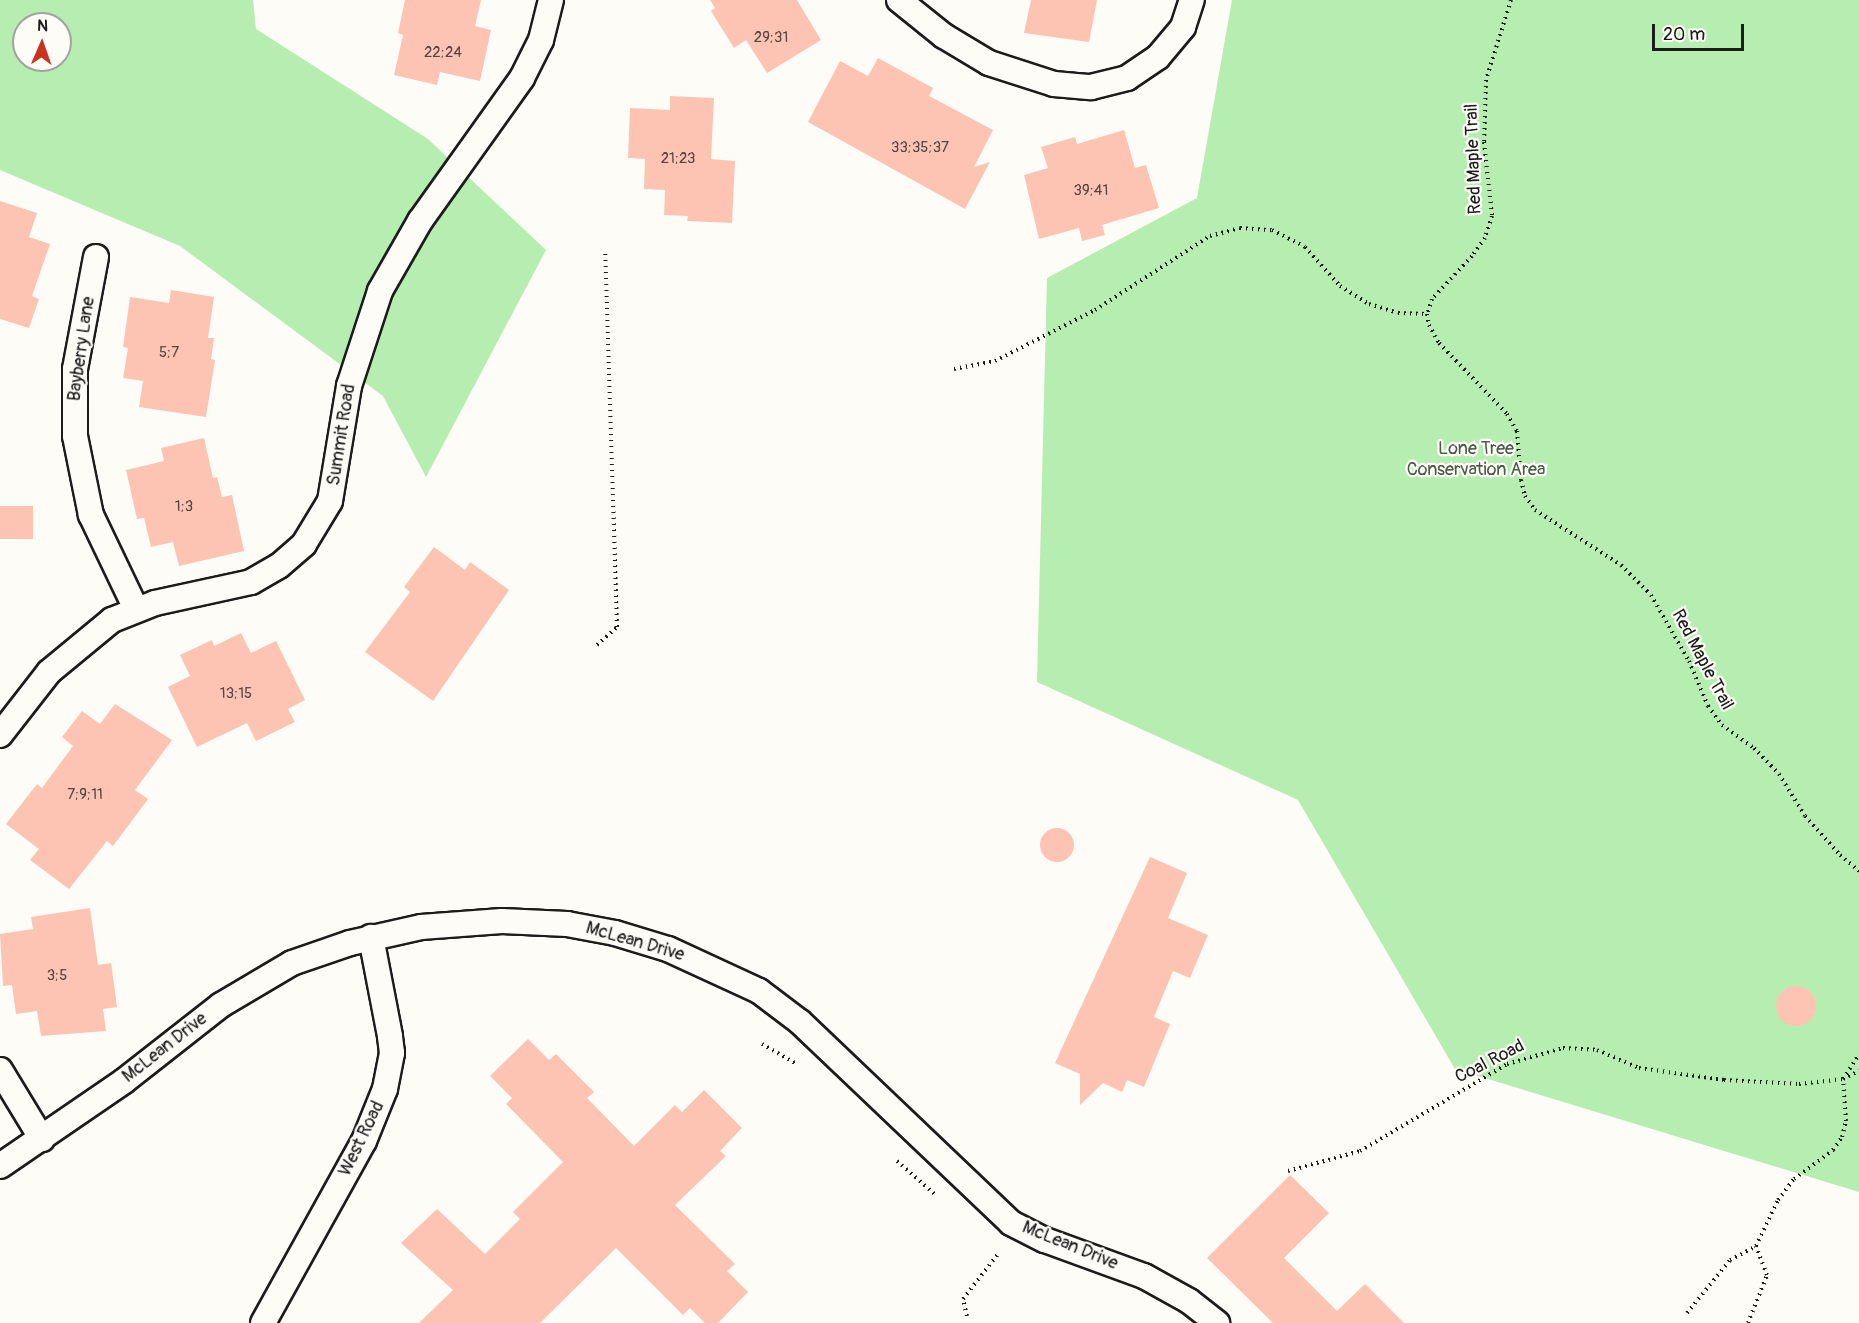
<!DOCTYPE html>
<html>
<head>
<meta charset="utf-8">
<style>
	body { margin:0 }
	#map { position:relative; width:1859px; height:1323px; overflow:hidden; background:#fdfcf7; font-family:Pangolin,sans-serif }
	div>[style] { position:absolute }
	.green>* { inset:0; background:#b6edb0 }
	.building>* { inset:0; background:#fdc4b3; transform-origin:0 0 }
	.round { border-radius:50% }
	.path>* { height:4px; margin-top:-2px; transform-origin:0; background:repeating-linear-gradient(90deg,#1c1c1c 0 1.5px,transparent 0 6px) }
	.roads { filter:drop-shadow(2px 0 #1c1c1c) drop-shadow(-2px 0 #1c1c1c) drop-shadow(0 2px #1c1c1c) drop-shadow(0 -2px #1c1c1c) }
	.minor>* { height:24px; margin:-12px; padding:0 12px; transform-origin:12px; border-radius:12px; background:#fdfcf7 }
	span { translate:-50% -50%; white-space:nowrap; text-align:center; line-height:1.15; -webkit-text-stroke:4.5px #fdfcf7; paint-order:stroke }
	.number-label { font-size:15px; color:#544642 }
	.number-label span { -webkit-text-stroke-width:0 }
	.street-label { font-size:18px; color:#1c1c1c }
	.park-label { font-size:18px; color:#4a5b48 }
	.north { position:absolute; left:12px; top:12px; width:60px; height:60px; box-sizing:border-box; background:#fdfcf7; border:2px solid #a3a29f; border-radius:50%; rotate:2deg; font-size:16px; font-weight:700; line-height:24px; text-align:center; color:#1c1c1c }
	.north::after { content:''; display:block; margin:auto; width:21px; height:27px; background:#c8321e; clip-path:polygon(50% 0,100% 100%,50% 72%,0 100%) }
	.scale { position:absolute; left:1652px; top:24px; width:92px; height:27px; box-sizing:border-box; border:3px solid #1c1c1c; border-top:0; padding-left:8px; font-size:18px; line-height:21px; white-space:nowrap; color:#1c1c1c; -webkit-text-stroke:4px #fdfcf7; paint-order:stroke }
</style>
</head>
<body>
<div id="map">
	<div class="green">
		<i style="clip-path:polygon(evenodd,0 0,253px 0,256px 29px,428px 139px,546px 250px,426px 477px,383px 396px,180px 246px,0 170px,0 0,24px 24px,60px 24px,60px 60px,24px 60px,24px 24px)"></i>
		<i style="clip-path:polygon(1232px 0,1859px 0,1859px 1192px,1455px 1069px,1298px 800px,1037px 682px,1047px 278px,1197px 198px)"></i>
	</div>
	<div class="building">
		<i style="clip-path:polygon(405px 0,481px 0,475px 26px,491px 30px,480px 81px,440px 72px,437px 85px,394px 75px,403px 35px,398px 33px)"></i>
		<i style="clip-path:polygon(710px 0,797px 0,821px 40px,767px 73px,746px 40px,734px 48px,711px 11px,715px 8px)"></i>
		<i style="clip-path:polygon(1031px 0,1097px 0,1089px 42px,1024px 33px)"></i>
		<i style="clip-path:polygon(878px 58px,933px 88px,929px 96px,993px 130px,974px 167px,990px 162px,965px 209px,808px 122px,840px 61px,868px 76px)"></i>
		<i style="clip-path:polygon(670px 96px,714px 98px,711px 159px,735px 161px,732px 223px,687px 221px,688px 216px,664px 215px,665px 190px,644px 189px,645px 159px,628px 158px,630px 108px,670px 110px)"></i>
		<i style="clip-path:polygon(1124px 130px,1135px 168px,1146px 165px,1159px 208px,1102px 225px,1105px 235px,1082px 241px,1079px 228px,1039px 239px,1024px 175px,1048px 168px,1041px 147px,1075px 137px,1077px 144px)"></i>
		<i style="clip-path:polygon(0 201px,37px 213px,29px 237px,50px 244px,32px 296px,39px 299px,29px 328px,0 319px)"></i>
		<i style="clip-path:polygon(171px 290px,214px 297px,208px 338px,214px 338px,211px 359px,215px 360px,206px 417px,139px 407px,143px 381px,123px 378px,128px 348px,123px 347px,130px 297px,169px 303px)"></i>
		<i style="clip-path:polygon(204px 438px,213px 478px,217px 477px,222px 497px,232px 495px,244px 551px,179px 566px,173px 542px,151px 547px,144px 518px,137px 519px,126px 470px,164px 461px,161px 448px)"></i>
		<i style="left:0;top:506px;width:33px;height:33px"></i>
		<i style="clip-path:polygon(434px 547px,465px 570px,470px 562px,509px 590px,433px 701px,365px 652px,410px 592px,404px 587px)"></i>
		<i style="clip-path:polygon(241px 633px,251px 653px,276px 641px,305px 700px,288px 709px,295px 722px,256px 741px,247px 723px,197px 747px,168px 687px,190px 676px,180px 655px,212px 640px,214px 646px)"></i>
		<i style="clip-path:polygon(115px 704px,172px 740px,135px 790px,148px 799px,113px 846px,107px 841px,69px 889px,30px 860px,39px 849px,6px 824px,37px 784px,42px 788px,73px 746px,62px 737px,82px 711px,100px 724px)"></i>
		<i class="round" style="left:1040px;top:828px;width:34px;height:34px"></i>
		<i style="clip-path:polygon(1150px 857px,1187px 873px,1168px 918px,1208px 935px,1190px 978px,1173px 971px,1154px 1017px,1170px 1024px,1144px 1087px,1127px 1080px,1122px 1092px,1103px 1083px,1080px 1105px,1080px 1074px,1055px 1063px)"></i>
		<i style="clip-path:polygon(90px 908px,98px 965px,111px 963px,117px 1007px,103px 1009px,106px 1031px,41px 1036px,37px 1011px,16px 1014px,12px 985px,3px 986px,0 934px,33px 929px,31px 917px)"></i>
		<i class="round" style="left:1776px;top:986px;width:40px;height:40px"></i>
		<i style="clip-path:polygon(528px 1039px,549px 1060px,556px 1054px,594px 1092px,587px 1098px,634px 1146px,675px 1105px,682px 1112px,704px 1090px,742px 1128px,720px 1151px,726px 1156px,675px 1205px,735px 1264px,727px 1271px,748px 1292px,718px 1323px,705px 1323px,690px 1308px,683px 1315px,616px 1248px,540px 1323px,419px 1323px,453px 1290px,401px 1243px,437px 1209px,485px 1254px,520px 1219px,513px 1212px,563px 1162px,506px 1104px,512px 1098px,490px 1076px)"></i>
		<i style="clip-path:polygon(1290px 1175px,1329px 1213px,1284px 1258px,1337px 1311px,1365px 1284px,1404px 1323px,1273px 1323px,1207px 1258px)"></i>
	</div>
	<div class="path">
		<i style="left:1511px;top:0;width:84px;rotate:107.4deg"></i>
		<i style="left:1486px;top:80px;width:62px;rotate:91.8deg"></i>
		<i style="left:1484px;top:142px;width:74px;rotate:83.8deg"></i>
		<i style="left:1492px;top:216px;width:23px;rotate:108deg"></i>
		<i style="left:1485px;top:238px;width:22px;rotate:126deg"></i>
		<i style="left:1472px;top:256px;width:59px;rotate:132.9deg"></i>
		<i style="left:1432px;top:299px;width:16px;rotate:108deg"></i>
		<i style="left:1427px;top:314px;width:11px;rotate:80deg"></i>
		<i style="left:1429px;top:325px;width:21px;rotate:61deg"></i>
		<i style="left:1439px;top:343px;width:98px;rotate:46.2deg"></i>
		<i style="left:1507px;top:414px;width:20px;rotate:60deg"></i>
		<i style="left:1517px;top:431px;width:49px;rotate:85.3deg"></i>
		<i style="left:1521px;top:480px;width:16px;rotate:76deg"></i>
		<i style="left:1525px;top:496px;width:17px;rotate:54deg"></i>
		<i style="left:1535px;top:510px;width:102px;rotate:32.6deg"></i>
		<i style="left:1621px;top:565px;width:42px;rotate:45deg"></i>
		<i style="left:1651px;top:595px;width:76px;rotate:60.1deg"></i>
		<i style="left:1689px;top:661px;width:49px;rotate:67.1deg"></i>
		<i style="left:1708px;top:706px;width:24px;rotate:54deg"></i>
		<i style="left:1722px;top:725px;width:39px;rotate:36deg"></i>
		<i style="left:1754px;top:748px;width:36px;rotate:46deg"></i>
		<i style="left:1779px;top:774px;width:49px;rotate:58.2deg"></i>
		<i style="left:1805px;top:816px;width:52px;rotate:48.1deg"></i>
		<i style="left:1840px;top:855px;width:25px;rotate:40deg"></i>
		<i style="left:954px;top:369px;width:42px;rotate:-11deg"></i>
		<i style="left:995px;top:361px;width:112px;rotate:-27deg"></i>
		<i style="left:1095px;top:310px;width:137px;rotate:-32.8deg"></i>
		<i style="left:1210px;top:236px;width:31px;rotate:-15deg"></i>
		<i style="left:1240px;top:228px;width:32px;rotate:4deg"></i>
		<i style="left:1272px;top:230px;width:37px;rotate:27deg"></i>
		<i style="left:1305px;top:247px;width:52px;rotate:48.1deg"></i>
		<i style="left:1340px;top:286px;width:34px;rotate:32deg"></i>
		<i style="left:1369px;top:304px;width:30px;rotate:17deg"></i>
		<i style="left:1398px;top:313px;width:29px;rotate:2deg"></i>
		<i style="left:597px;top:645px;width:27px;rotate:-42deg"></i>
		<i style="left:617px;top:627px;width:378px;rotate:-91.8deg"></i>
		<i style="left:762px;top:1044px;width:39px;rotate:30deg"></i>
		<i style="left:897px;top:1161px;width:53px;rotate:41.2deg"></i>
		<i style="left:1288px;top:1171px;width:75px;rotate:-15.5deg"></i>
		<i style="left:1360px;top:1151px;width:171px;rotate:-30.6deg"></i>
		<i style="left:1507px;top:1064px;width:58px;rotate:-15.9deg"></i>
		<i style="left:1563px;top:1048px;width:34px;rotate:3deg"></i>
		<i style="left:1597px;top:1050px;width:46px;rotate:23.2deg"></i>
		<i style="left:1639px;top:1068px;width:86px;rotate:8deg"></i>
		<i style="left:1724px;top:1080px;width:75px;rotate:3.1deg"></i>
		<i style="left:1799px;top:1084px;width:44px;rotate:-6.5deg"></i>
		<i style="left:1843px;top:1079px;width:18px;rotate:-27deg"></i>
		<i style="left:1687px;top:1313px;width:68px;rotate:-50.9deg"></i>
		<i style="left:1730px;top:1260px;width:30px;rotate:-28deg"></i>
		<i style="left:1756px;top:1246px;width:51px;rotate:-64.4deg"></i>
		<i style="left:1778px;top:1200px;width:26px;rotate:-53deg"></i>
		<i style="left:1794px;top:1179px;width:49px;rotate:-36.6deg"></i>
		<i style="left:1833px;top:1150px;width:16px;rotate:-55deg"></i>
		<i style="left:1842px;top:1137px;width:16px;rotate:-76deg"></i>
		<i style="left:1846px;top:1121px;width:42px;rotate:-94.1deg"></i>
		<i style="left:1843px;top:1079px;width:30px;rotate:-57deg"></i>
		<i style="left:967px;top:1316px;width:17px;rotate:-103deg"></i>
		<i style="left:963px;top:1299px;width:57px;rotate:-52.1deg"></i>
		<i style="left:1748px;top:1323px;width:52px;rotate:-68.4deg"></i>
		<i style="left:1767px;top:1275px;width:31px;rotate:-111deg"></i>
	</div>
	<div class="roads">
		<div class="minor">
			<i style="left:899px;top:0;width:58px;rotate:38.7deg"></i>
			<i style="left:944px;top:36px;width:52px;rotate:31deg"></i>
			<i style="left:989px;top:63px;width:68px;rotate:17.9deg"></i>
			<i style="left:1054px;top:84px;width:37px;rotate:5deg"></i>
			<i style="left:1091px;top:87px;width:37px;rotate:-14deg"></i>
			<i style="left:1127px;top:78px;width:37px;rotate:-34deg"></i>
			<i style="left:1158px;top:57px;width:39px;rotate:-50deg"></i>
			<i style="left:1183px;top:27px;width:28px;rotate:-72deg"></i>
			<i style="left:96px;top:257px;width:114px;rotate:100.6deg"></i>
			<i style="left:75px;top:369px;width:67px;rotate:90deg"></i>
			<i style="left:75px;top:436px;width:81px;rotate:78.6deg"></i>
			<i style="left:91px;top:515px;width:104px;rotate:64.4deg"></i>
			<i style="left:0;top:735px;width:80px;rotate:-52.1deg"></i>
			<i style="left:49px;top:672px;width:82px;rotate:-39.5deg"></i>
			<i style="left:112px;top:620px;width:46px;rotate:-21.6deg"></i>
			<i style="left:155px;top:603px;width:98px;rotate:-12.3deg"></i>
			<i style="left:251px;top:582px;width:32px;rotate:-30deg"></i>
			<i style="left:279px;top:566px;width:33px;rotate:-41deg"></i>
			<i style="left:304px;top:544px;width:50px;rotate:-58.8deg"></i>
			<i style="left:330px;top:501px;width:117px;rotate:-80.6deg"></i>
			<i style="left:349px;top:386px;width:100px;rotate:-71.9deg"></i>
			<i style="left:380px;top:291px;width:81px;rotate:-60.3deg"></i>
			<i style="left:420px;top:221px;width:176px;rotate:-54.5deg"></i>
			<i style="left:522px;top:78px;width:42px;rotate:-63.4deg"></i>
			<i style="left:541px;top:40px;width:41px;rotate:-76deg"></i>
			<i style="left:0;top:1070px;width:81px;rotate:58.7deg"></i>
			<i style="left:0;top:1166px;width:150px;rotate:-34.4deg"></i>
			<i style="left:124px;top:1081px;width:123px;rotate:-38.1deg"></i>
			<i style="left:221px;top:1005px;width:82px;rotate:-30.6deg"></i>
			<i style="left:292px;top:963px;width:61px;rotate:-19deg"></i>
			<i style="left:350px;top:943px;width:73px;rotate:-12.7deg"></i>
			<i style="left:421px;top:927px;width:81px;rotate:-4.2deg"></i>
			<i style="left:502px;top:921px;width:65px;rotate:2.6deg"></i>
			<i style="left:567px;top:924px;width:49px;rotate:10.6deg"></i>
			<i style="left:615px;top:933px;width:55px;rotate:16.8deg"></i>
			<i style="left:668px;top:949px;width:100px;rotate:24.8deg"></i>
			<i style="left:759px;top:991px;width:51px;rotate:37.1deg"></i>
			<i style="left:800px;top:1022px;width:291px;rotate:43.6deg"></i>
			<i style="left:1011px;top:1223px;width:38px;rotate:27deg"></i>
			<i style="left:1045px;top:1240px;width:105px;rotate:20deg"></i>
			<i style="left:1144px;top:1276px;width:51px;rotate:29.1deg"></i>
			<i style="left:1189px;top:1301px;width:36px;rotate:38deg"></i>
			<i style="left:263px;top:1323px;width:208px;rotate:-61deg"></i>
			<i style="left:364px;top:1141px;width:56px;rotate:-68deg"></i>
			<i style="left:385px;top:1089px;width:37px;rotate:-79deg"></i>
			<i style="left:392px;top:1053px;width:17px;rotate:-97deg"></i>
			<i style="left:390px;top:1036px;width:101px;rotate:-100.9deg"></i>
		</div>
	</div>
	<div class="number-label">
		<span style="left:771px;top:38px">29;31</span>
		<span style="left:443px;top:53px">22;24</span>
		<span style="left:920px;top:148px">33;35;37</span>
		<span style="left:678px;top:159px">21;23</span>
		<span style="left:1091px;top:191px">39;41</span>
		<span style="left:169px;top:353px">5;7</span>
		<span style="left:184px;top:507px">1;3</span>
		<span style="left:236px;top:694px">13;15</span>
		<span style="left:85px;top:795px">7;9;11</span>
		<span style="left:57px;top:976px">3;5</span>
	</div>
	<div class="street-label">
		<span style="left:1474px;top:159px;rotate:-92deg">Red Maple Trail</span>
		<span style="left:82px;top:349px;rotate:-82deg">Bayberry Lane</span>
		<span style="left:342px;top:435px;rotate:-81deg">Summit Road</span>
		<span style="left:1702px;top:660px;rotate:62deg">Red Maple Trail</span>
		<span style="left:635px;top:942px;rotate:16deg">McLean Drive</span>
		<span style="left:165px;top:1048px;rotate:-38deg">McLean Drive</span>
		<span style="left:1490px;top:1062px;rotate:-27deg">Coal Road</span>
		<span style="left:362px;top:1139px;rotate:-64deg">West Road</span>
		<span style="left:1070px;top:1246px;rotate:22deg">McLean Drive</span>
	</div>
	<div class="park-label">
		<span style="left:1476px;top:460px">Lone Tree<br>Conservation Area</span>
	</div>
	<div class="north">N</div>
	<div class="scale">20 m</div>
</div>
</body>
</html>
